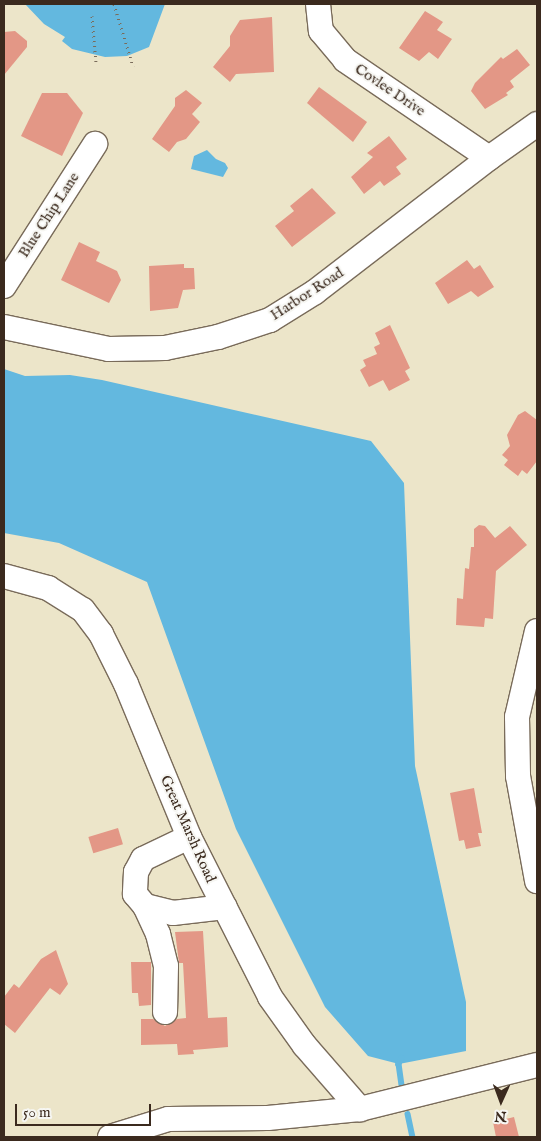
<!DOCTYPE html>
<html>
<head>
<meta charset="utf-8">
<style>
	body { margin:0 }
	#map { position:relative; width:541px; height:1141px; overflow:hidden; background:#ece5c9; font-family:"IM FELL English",serif }
	div>[style] { position:absolute }
	.water>* { inset:0; background:#63b8df }
	.stream>* { height:5.5px; margin:-2.75px; padding:0 2.75px; transform-origin:2.75px; border-radius:2.75px; background:#63b8df }
	.building>* { inset:0; background:#e39786; transform-origin:0 0 }
	.path>* { height:3px; margin-top:-1.5px; transform-origin:0; background:repeating-linear-gradient(90deg,#796b5a 0 1px,transparent 0 5px) }
	.roads { filter:drop-shadow(1px 0 #796b5a) drop-shadow(-1px 0 #796b5a) drop-shadow(0 1px #796b5a) drop-shadow(0 -1px #796b5a) }
	.minor>* { height:24px; margin:-12px; padding:0 12px; transform-origin:12px; border-radius:12px; background:#fff }
	span { translate:-50% -50%; white-space:nowrap; text-align:center; line-height:1.15; -webkit-text-stroke:4px #f6f6f2; paint-order:stroke }
	.street-label { font-size:15px; color:#3b2a1e }
	.frame { position:absolute; inset:0; border:5px solid #3b2a1e; pointer-events:none }
	.north { position:absolute; left:476px; top:1076px; width:50px; height:50px; -webkit-text-stroke:4px #f6f6f2; paint-order:stroke; rotate:182deg; font-size:14px; font-weight:700; line-height:20px; text-align:center; color:#3b2a1e }
	.north::after { content:''; display:block; margin:auto; width:18px; height:22px; background:#3b2a1e; clip-path:polygon(50% 0,100% 100%,50% 72%,0 100%) }
	.scale { position:absolute; left:15px; top:1104px; width:136px; height:22px; box-sizing:border-box; border:2px solid #3b2a1e; border-top:0; padding-left:6px; font-size:15px; line-height:18px; white-space:nowrap; color:#3b2a1e; -webkit-text-stroke:4px #f6f6f2; paint-order:stroke }
</style>
</head>
<body>
<div id="map">
	<div class="water">
		<i style="clip-path:polygon(25px 4px,165px 4px,149px 47px,127px 56px,105px 57px,72px 49px,62px 41px,65px 37px,44px 24px)"></i>
		<i style="clip-path:polygon(207px 150px,216px 159px,225px 163px,228px 168px,223px 177px,191px 169px,194px 156px)"></i>
		<i style="clip-path:polygon(4px 369px,25px 376px,70px 375px,102px 380px,371px 441px,404px 483px,415px 766px,466px 1002px,466px 1051px,399px 1064px,368px 1056px,325px 1007px,236px 829px,147px 582px,59px 543px,4px 533px)"></i>
	</div>
	<div class="stream">
		<i style="left:402px;top:1058px;width:7px;rotate:117deg"></i>
		<i style="left:399px;top:1064px;width:21px;rotate:82deg"></i>
		<i style="left:408px;top:1114px;width:24px;rotate:78deg"></i>
	</div>
	<div class="building">
		<i style="clip-path:polygon(425px 11px,443px 22px,437px 30px,452px 39px,438px 59px,429px 52px,419px 61px,399px 48px)"></i>
		<i style="clip-path:polygon(272px 17px,274px 72px,236px 74px,230px 82px,213px 67px,230px 46px,230px 36px,240px 20px)"></i>
		<i style="clip-path:polygon(15px 31px,27px 41px,27px 47px,4px 75px,4px 32px)"></i>
		<i style="clip-path:polygon(517px 49px,530px 65px,510px 81px,514px 87px,506px 93px,508px 95px,485px 109px,471px 91px,475px 83px,501px 57px,503px 59px)"></i>
		<i style="clip-path:polygon(319px 87px,367px 122px,353px 142px,307px 103px)"></i>
		<i style="clip-path:polygon(186px 90px,202px 103px,192px 114px,200px 122px,186px 139px,177px 142px,169px 152px,152px 139px,175px 106px,175px 98px)"></i>
		<i style="clip-path:polygon(42px 93px,67px 93px,83px 113px,62px 156px,21px 136px)"></i>
		<i style="clip-path:polygon(389px 136px,407px 159px,396px 167px,401px 174px,384px 186px,380px 181px,364px 194px,351px 177px,373px 157px,367px 153px)"></i>
		<i style="clip-path:polygon(312px 188px,336px 213px,292px 247px,275px 226px,294px 211px,290px 206px)"></i>
		<i style="clip-path:polygon(79px 242px,100px 252px,96px 261px,117px 271px,121px 280px,109px 303px,61px 280px)"></i>
		<i style="clip-path:polygon(467px 260px,474px 269px,480px 265px,494px 287px,478px 297px,471px 291px,448px 304px,435px 283px)"></i>
		<i style="clip-path:polygon(184px 264px,184px 268px,194px 268px,195px 289px,183px 290px,178px 308px,150px 311px,149px 266px)"></i>
		<i style="clip-path:polygon(390px 325px,410px 368px,405px 371px,410px 380px,389px 391px,383px 380px,369px 387px,360px 370px,366px 366px,363px 360px,377px 354px,374px 347px,380px 344px,375px 333px)"></i>
		<i style="clip-path:polygon(525px 411px,537px 420px,537px 461px,527px 474px,522px 470px,518px 476px,504px 465px,508px 460px,502px 455px,510px 446px,507px 435px,518px 415px)"></i>
		<i style="clip-path:polygon(479px 525px,485px 526px,495px 538px,510px 526px,527px 545px,496px 571px,493px 619px,485px 618px,484px 627px,456px 625px,457px 598px,463px 599px,465px 568px,469px 569px,471px 547px,474px 547px,474px 529px)"></i>
		<i style="clip-path:polygon(474px 788px,482px 833px,478px 833px,481px 846px,466px 849px,464px 840px,459px 841px,450px 793px)"></i>
		<i style="left:118px;top:828px;width:17px;height:31px;rotate:73deg"></i>
		<i style="clip-path:polygon(203px 931px,208px 1018px,227px 1017px,228px 1047px,193px 1050px,194px 1054px,178px 1055px,177px 1044px,141px 1045px,141px 1019px,153px 1019px,165px 1026px,177px 1019px,186px 1018px,183px 963px,179px 963px,175px 932px)"></i>
		<i style="clip-path:polygon(56px 950px,68px 984px,60px 995px,50px 988px,15px 1033px,4px 1024px,4px 997px,14px 984px,19px 988px,41px 959px)"></i>
		<i style="clip-path:polygon(131px 962px,151px 962px,151px 1005px,139px 1006px,138px 993px,132px 993px)"></i>
		<i style="clip-path:polygon(514px 1117px,519px 1137px,496px 1137px,493px 1122px)"></i>
	</div>
	<div class="path">
		<i style="left:114px;top:4px;width:65px;rotate:73deg"></i>
		<i style="left:92px;top:16px;width:47px;rotate:85.1deg"></i>
	</div>
	<div class="roads">
		<div class="minor">
			<i style="left:318px;top:4px;width:27px;rotate:84deg"></i>
			<i style="left:321px;top:31px;width:38px;rotate:50deg"></i>
			<i style="left:345px;top:60px;width:174px;rotate:34.2deg"></i>
			<i style="left:4px;top:286px;width:169px;rotate:-57.3deg"></i>
			<i style="left:4px;top:327px;width:107px;rotate:11.8deg"></i>
			<i style="left:109px;top:349px;width:56px;rotate:-1deg"></i>
			<i style="left:165px;top:348px;width:54px;rotate:-11.7deg"></i>
			<i style="left:218px;top:337px;width:55px;rotate:-18.1deg"></i>
			<i style="left:270px;top:320px;width:53px;rotate:-31.9deg"></i>
			<i style="left:315px;top:292px;width:220px;rotate:-37.6deg"></i>
			<i style="left:489px;top:158px;width:59px;rotate:-35.3deg"></i>
			<i style="left:4px;top:576px;width:46px;rotate:15.3deg"></i>
			<i style="left:48px;top:588px;width:41px;rotate:32.2deg"></i>
			<i style="left:83px;top:610px;width:30px;rotate:53deg"></i>
			<i style="left:101px;top:634px;width:56px;rotate:63.4deg"></i>
			<i style="left:126px;top:684px;width:165px;rotate:67.6deg"></i>
			<i style="left:189px;top:837px;width:179px;rotate:63.1deg"></i>
			<i style="left:270px;top:997px;width:60px;rotate:54.5deg"></i>
			<i style="left:305px;top:1046px;width:84px;rotate:48.9deg"></i>
			<i style="left:537px;top:631px;width:88px;rotate:103.1deg"></i>
			<i style="left:517px;top:717px;width:59px;rotate:89deg"></i>
			<i style="left:518px;top:776px;width:107px;rotate:79.7deg"></i>
			<i style="left:189px;top:837px;width:51px;rotate:154.4deg"></i>
			<i style="left:143px;top:859px;width:15px;rotate:118deg"></i>
			<i style="left:136px;top:872px;width:22px;rotate:93deg"></i>
			<i style="left:135px;top:894px;width:16px;rotate:50deg"></i>
			<i style="left:145px;top:906px;width:29px;rotate:14deg"></i>
			<i style="left:173px;top:913px;width:52px;rotate:-6.6deg"></i>
			<i style="left:145px;top:906px;width:31px;rotate:65deg"></i>
			<i style="left:158px;top:934px;width:33px;rotate:76deg"></i>
			<i style="left:166px;top:966px;width:46px;rotate:91.2deg"></i>
			<i style="left:110px;top:1137px;width:61px;rotate:-17.2deg"></i>
			<i style="left:168px;top:1119px;width:100px;rotate:-0.6deg"></i>
			<i style="left:268px;top:1118px;width:92px;rotate:-5.6deg"></i>
			<i style="left:360px;top:1109px;width:182px;rotate:-14deg"></i>
		</div>
	</div>
	<div class="street-label">
		<span style="left:390px;top:90px;rotate:34deg">Covlee Drive</span>
		<span style="left:49px;top:215px;rotate:-57deg">Blue Chip Lane</span>
		<span style="left:307px;top:294px;rotate:-33deg">Harbor Road</span>
		<span style="left:188px;top:829px;rotate:66deg">Great Marsh Road</span>
	</div>
	<div class="frame"></div>
	<div class="north">N</div>
	<div class="scale">50 m</div>
</div>
</body>
</html>
